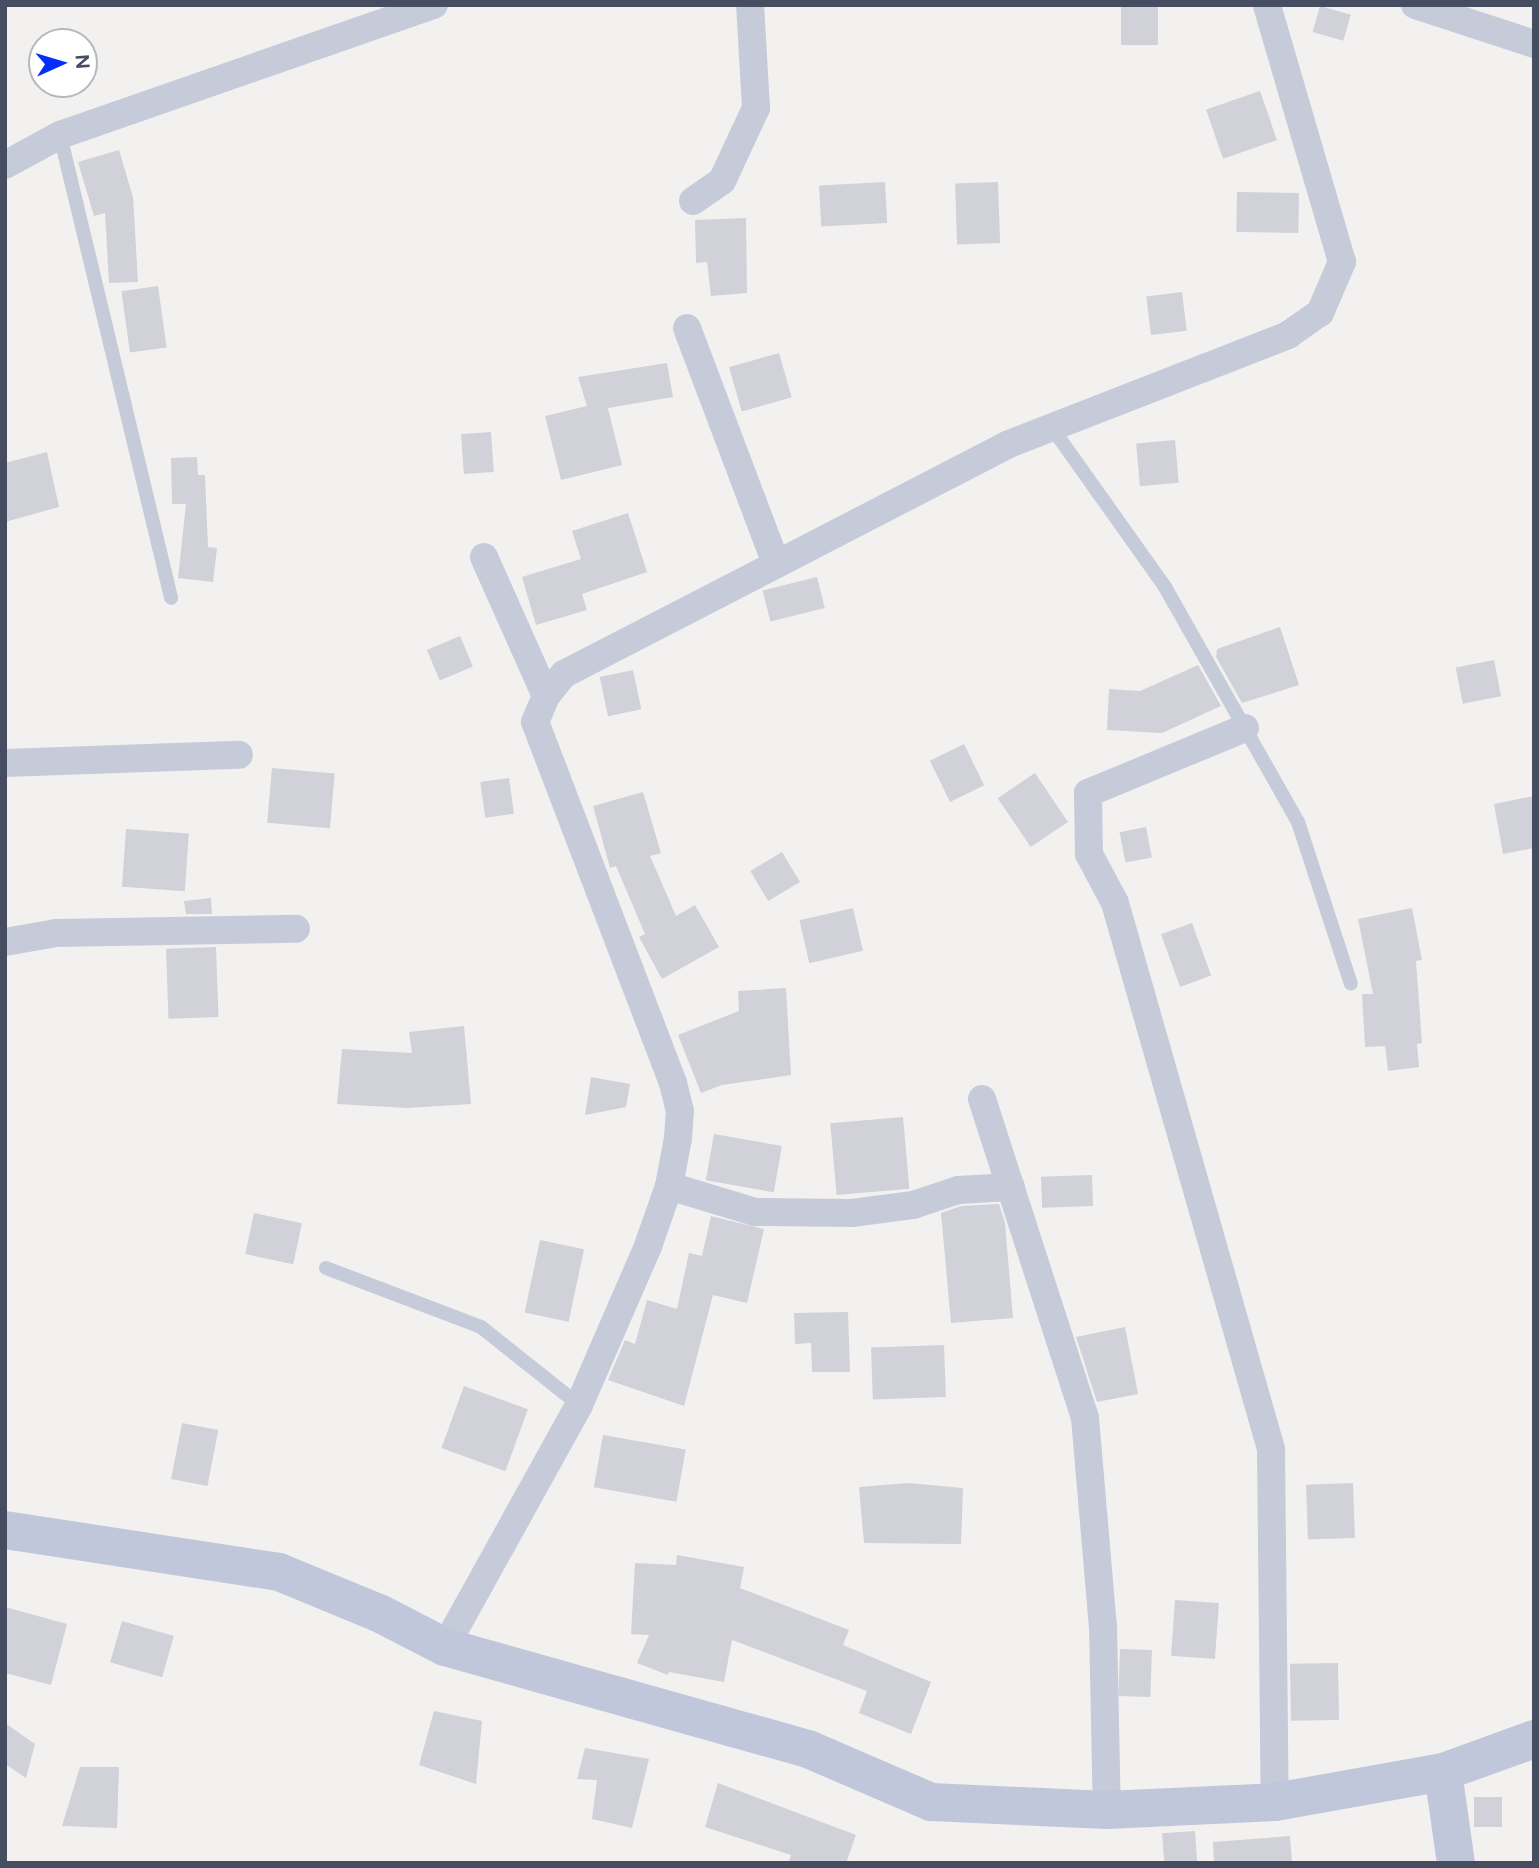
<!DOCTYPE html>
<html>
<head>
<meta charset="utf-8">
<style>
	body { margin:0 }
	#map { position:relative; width:1539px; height:1868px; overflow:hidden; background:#f3f1f0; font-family:Figtree,sans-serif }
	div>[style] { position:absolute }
	.building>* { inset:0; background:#d0d1d9; transform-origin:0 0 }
	.lane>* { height:14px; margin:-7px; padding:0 7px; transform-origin:7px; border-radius:7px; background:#c6cbda }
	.street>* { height:28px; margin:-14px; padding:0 14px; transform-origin:14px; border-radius:14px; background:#c6cbda }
	.secondary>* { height:38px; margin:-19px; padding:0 19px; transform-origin:19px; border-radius:19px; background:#c1c7db }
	span { translate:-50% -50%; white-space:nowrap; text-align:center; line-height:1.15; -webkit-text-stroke:6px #fff; paint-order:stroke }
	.frame { position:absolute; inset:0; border:7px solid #464d61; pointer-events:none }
	.north { position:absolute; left:28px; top:28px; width:70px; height:70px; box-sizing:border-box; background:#fff; border:2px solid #b5b8c0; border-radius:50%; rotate:86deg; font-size:19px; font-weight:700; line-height:28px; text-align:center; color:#464d61 }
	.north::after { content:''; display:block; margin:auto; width:24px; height:32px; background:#042ef9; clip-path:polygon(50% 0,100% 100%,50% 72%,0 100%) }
</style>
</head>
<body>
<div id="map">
	<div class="building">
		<i style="left:1121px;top:5px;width:37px;height:40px"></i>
		<i style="left:1320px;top:6px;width:32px;height:27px;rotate:16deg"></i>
		<i style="left:1260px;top:91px;width:52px;height:57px;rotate:71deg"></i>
		<i style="clip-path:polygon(119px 150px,133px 197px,138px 282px,109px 283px,105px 213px,94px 216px,78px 162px)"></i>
		<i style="left:885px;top:182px;width:41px;height:66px;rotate:87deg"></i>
		<i style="left:998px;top:182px;width:61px;height:43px;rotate:88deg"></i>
		<i style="left:1237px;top:192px;width:62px;height:40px;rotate:1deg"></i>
		<i style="clip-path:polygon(746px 218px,747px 293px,711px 296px,707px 262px,696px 263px,695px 220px)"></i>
		<i style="left:158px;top:286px;width:62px;height:37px;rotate:82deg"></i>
		<i style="left:1182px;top:292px;width:39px;height:36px;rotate:83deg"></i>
		<i style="left:779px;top:353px;width:46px;height:52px;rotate:74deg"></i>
		<i style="clip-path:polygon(667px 363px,673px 397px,608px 408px,622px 465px,561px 480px,545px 416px,587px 406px,578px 377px)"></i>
		<i style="left:491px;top:432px;width:40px;height:30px;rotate:86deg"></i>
		<i style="left:1175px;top:440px;width:43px;height:39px;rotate:85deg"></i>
		<i style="clip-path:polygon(47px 452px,59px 507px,5px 522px,5px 463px)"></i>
		<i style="clip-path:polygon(197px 457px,198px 475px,205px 475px,208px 547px,217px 548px,213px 582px,178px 578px,186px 504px,172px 504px,171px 458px)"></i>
		<i style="clip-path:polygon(628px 513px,647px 572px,582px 594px,587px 610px,536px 625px,522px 577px,581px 559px,572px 531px)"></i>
		<i style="left:817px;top:577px;width:32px;height:56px;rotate:76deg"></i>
		<i style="clip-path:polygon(1280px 627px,1299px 685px,1242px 703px,1216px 657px,1217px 649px)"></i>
		<i style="left:460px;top:636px;width:33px;height:36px;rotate:67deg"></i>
		<i style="left:1494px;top:660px;width:37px;height:39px;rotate:79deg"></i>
		<i style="clip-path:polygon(1198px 665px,1221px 706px,1162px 733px,1107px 730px,1109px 689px,1140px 691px)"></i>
		<i style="left:633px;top:670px;width:40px;height:34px;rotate:78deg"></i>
		<i style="left:964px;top:744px;width:46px;height:38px;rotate:64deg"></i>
		<i style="left:272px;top:768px;width:63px;height:55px;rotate:5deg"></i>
		<i style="left:1035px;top:773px;width:59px;height:45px;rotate:56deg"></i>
		<i style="left:509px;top:778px;width:36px;height:29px;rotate:82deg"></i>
		<i style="clip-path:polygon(643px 792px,661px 853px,650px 856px,676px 916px,695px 905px,719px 947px,662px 979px,639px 937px,645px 934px,616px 866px,610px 868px,593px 806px)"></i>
		<i style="clip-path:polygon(1534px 796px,1534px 848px,1503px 854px,1494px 804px)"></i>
		<i style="left:1146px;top:827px;width:31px;height:27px;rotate:79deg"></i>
		<i style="left:126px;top:829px;width:63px;height:58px;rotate:4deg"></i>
		<i style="left:782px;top:852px;width:35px;height:37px;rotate:59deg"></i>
		<i style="clip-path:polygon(211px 898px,212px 914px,186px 914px,184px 901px)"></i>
		<i style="left:853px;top:908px;width:44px;height:55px;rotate:77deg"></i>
		<i style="clip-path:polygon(1412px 908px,1422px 960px,1416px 961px,1422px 1043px,1417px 1044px,1419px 1067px,1388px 1071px,1385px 1046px,1365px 1047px,1362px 994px,1373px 994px,1358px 919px)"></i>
		<i style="left:1192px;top:923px;width:56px;height:33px;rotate:70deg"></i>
		<i style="left:216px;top:947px;width:70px;height:50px;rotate:88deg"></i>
		<i style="clip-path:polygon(786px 988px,791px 1075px,722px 1085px,701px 1093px,678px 1035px,739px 1011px,738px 991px)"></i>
		<i style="clip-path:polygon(464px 1026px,471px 1104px,407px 1108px,337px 1104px,342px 1049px,412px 1053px,409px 1032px)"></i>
		<i style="clip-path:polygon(591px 1077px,630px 1084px,626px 1107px,585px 1115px)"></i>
		<i style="left:903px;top:1117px;width:72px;height:73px;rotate:85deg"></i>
		<i style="left:714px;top:1134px;width:69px;height:47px;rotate:10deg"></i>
		<i style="left:1092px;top:1175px;width:31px;height:51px;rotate:88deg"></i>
		<i style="clip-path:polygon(999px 1204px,1005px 1223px,1013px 1318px,951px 1323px,941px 1213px,961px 1206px)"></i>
		<i style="left:254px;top:1213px;width:49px;height:42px;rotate:12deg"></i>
		<i style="clip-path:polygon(711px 1216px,764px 1229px,747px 1303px,713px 1295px,684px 1406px,608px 1380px,625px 1340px,635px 1344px,647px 1300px,677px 1309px,689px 1253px,702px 1256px)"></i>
		<i style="left:540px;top:1240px;width:45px;height:74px;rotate:12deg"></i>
		<i style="clip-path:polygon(848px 1312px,850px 1372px,812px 1372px,811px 1343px,795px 1344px,794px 1313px)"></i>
		<i style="clip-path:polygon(1125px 1327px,1138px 1394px,1097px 1402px,1076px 1337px)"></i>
		<i style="left:944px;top:1345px;width:52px;height:73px;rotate:88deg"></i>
		<i style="left:464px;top:1386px;width:68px;height:66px;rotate:20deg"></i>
		<i style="left:182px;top:1423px;width:37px;height:57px;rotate:11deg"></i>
		<i style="left:603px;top:1435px;width:84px;height:53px;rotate:10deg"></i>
		<i style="clip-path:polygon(908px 1483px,963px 1488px,961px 1544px,864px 1543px,859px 1487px)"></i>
		<i style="left:1353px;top:1483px;width:55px;height:47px;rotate:88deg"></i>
		<i style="clip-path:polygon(677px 1555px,744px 1567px,740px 1588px,849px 1630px,843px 1645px,931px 1682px,911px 1734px,859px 1713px,867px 1691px,732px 1640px,724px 1682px,669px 1672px,668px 1675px,637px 1663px,649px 1635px,631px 1634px,635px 1563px,676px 1565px)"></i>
		<i style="left:1175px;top:1600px;width:44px;height:56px;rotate:4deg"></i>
		<i style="clip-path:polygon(5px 1607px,67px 1624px,51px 1685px,5px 1673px)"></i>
		<i style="left:122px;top:1621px;width:54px;height:43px;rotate:16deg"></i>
		<i style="left:1120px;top:1649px;width:32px;height:47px;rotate:2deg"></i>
		<i style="left:1338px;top:1663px;width:57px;height:48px;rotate:89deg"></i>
		<i style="clip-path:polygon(434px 1711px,482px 1721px,476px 1784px,419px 1765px)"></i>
		<i style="clip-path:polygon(5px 1723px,35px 1744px,26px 1778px,5px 1764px)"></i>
		<i style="clip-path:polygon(585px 1748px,649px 1759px,632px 1828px,592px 1819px,597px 1780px,577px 1779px)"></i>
		<i style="clip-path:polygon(80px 1767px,119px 1767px,117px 1828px,62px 1826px)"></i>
		<i style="clip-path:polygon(718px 1783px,856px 1835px,846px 1863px,788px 1863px,791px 1855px,705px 1827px)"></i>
		<i style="left:1474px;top:1797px;width:28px;height:30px"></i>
		<i style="left:1195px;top:1831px;width:32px;height:33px;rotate:86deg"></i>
		<i style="clip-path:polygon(1290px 1836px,1292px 1863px,1214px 1863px,1213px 1842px)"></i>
	</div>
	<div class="lane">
		<i style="left:60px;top:135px;width:476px;rotate:76.5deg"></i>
		<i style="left:1050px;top:425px;width:199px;rotate:54.6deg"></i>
		<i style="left:1165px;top:587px;width:270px;rotate:60.5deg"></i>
		<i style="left:1298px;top:822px;width:170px;rotate:71.9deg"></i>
		<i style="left:326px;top:1268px;width:166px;rotate:20.8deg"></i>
		<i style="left:481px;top:1327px;width:125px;rotate:38.5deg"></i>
	</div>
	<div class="street">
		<i style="left:1415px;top:5px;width:125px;rotate:18.1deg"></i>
		<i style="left:5px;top:165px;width:63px;rotate:-28.6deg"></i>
		<i style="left:60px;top:135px;width:396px;rotate:-19.2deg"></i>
		<i style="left:693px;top:201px;width:35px;rotate:-35deg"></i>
		<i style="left:722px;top:181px;width:81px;rotate:-65deg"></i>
		<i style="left:756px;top:108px;width:103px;rotate:-93.3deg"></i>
		<i style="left:687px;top:328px;width:251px;rotate:69.3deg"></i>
		<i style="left:484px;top:557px;width:152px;rotate:66deg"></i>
		<i style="left:1245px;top:728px;width:170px;rotate:157.5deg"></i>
		<i style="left:1088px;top:793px;width:61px;rotate:89.1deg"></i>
		<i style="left:1089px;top:854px;width:55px;rotate:62deg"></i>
		<i style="left:1115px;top:903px;width:568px;rotate:74.05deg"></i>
		<i style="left:1271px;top:1449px;width:353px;rotate:89.4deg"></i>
		<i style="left:5px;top:763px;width:234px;rotate:-2deg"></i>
		<i style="left:5px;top:942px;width:52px;rotate:-10deg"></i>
		<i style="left:56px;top:933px;width:240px;rotate:-1deg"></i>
		<i style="left:982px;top:1099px;width:335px;rotate:72.1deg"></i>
		<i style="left:1085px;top:1418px;width:209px;rotate:85.1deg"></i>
		<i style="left:1103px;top:1626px;width:184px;rotate:88.8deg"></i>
		<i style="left:669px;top:1186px;width:90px;rotate:16.8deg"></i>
		<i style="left:755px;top:1212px;width:97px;rotate:0.6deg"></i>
		<i style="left:852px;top:1213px;width:62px;rotate:-7.5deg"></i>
		<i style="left:913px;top:1205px;width:47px;rotate:-18.4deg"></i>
		<i style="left:958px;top:1190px;width:53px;rotate:-3.2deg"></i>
		<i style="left:445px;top:1647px;width:277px;rotate:-61deg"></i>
		<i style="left:579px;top:1405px;width:173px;rotate:-66.5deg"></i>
		<i style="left:648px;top:1246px;width:64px;rotate:-70.7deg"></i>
		<i style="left:669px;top:1186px;width:49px;rotate:-79.4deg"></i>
		<i style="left:678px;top:1138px;width:27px;rotate:-86deg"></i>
		<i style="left:680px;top:1111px;width:29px;rotate:-104deg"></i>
		<i style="left:673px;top:1083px;width:386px;rotate:-110.9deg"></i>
		<i style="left:535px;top:722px;width:28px;rotate:-67deg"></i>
		<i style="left:546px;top:696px;width:28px;rotate:-51deg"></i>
		<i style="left:564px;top:674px;width:501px;rotate:-27.33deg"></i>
		<i style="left:1009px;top:444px;width:300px;rotate:-21.3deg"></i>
		<i style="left:1288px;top:335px;width:39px;rotate:-35deg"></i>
		<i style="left:1320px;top:313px;width:56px;rotate:-66.7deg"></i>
		<i style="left:1342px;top:262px;width:268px;rotate:-106.3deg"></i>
	</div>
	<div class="secondary">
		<i style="left:5px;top:1530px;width:277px;rotate:8.7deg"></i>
		<i style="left:279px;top:1572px;width:110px;rotate:22.4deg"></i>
		<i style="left:381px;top:1614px;width:72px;rotate:27.3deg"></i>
		<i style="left:445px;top:1647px;width:377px;rotate:15.7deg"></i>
		<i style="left:808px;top:1749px;width:134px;rotate:23.3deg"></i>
		<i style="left:931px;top:1802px;width:176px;rotate:2.6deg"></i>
		<i style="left:1107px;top:1810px;width:168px;rotate:-2.7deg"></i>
		<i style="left:1275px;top:1802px;width:171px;rotate:-10.1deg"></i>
		<i style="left:1443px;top:1772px;width:97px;rotate:-19.9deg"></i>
		<i style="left:1443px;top:1772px;width:92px;rotate:81.9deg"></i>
	</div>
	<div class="frame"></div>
	<div class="north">N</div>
</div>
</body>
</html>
